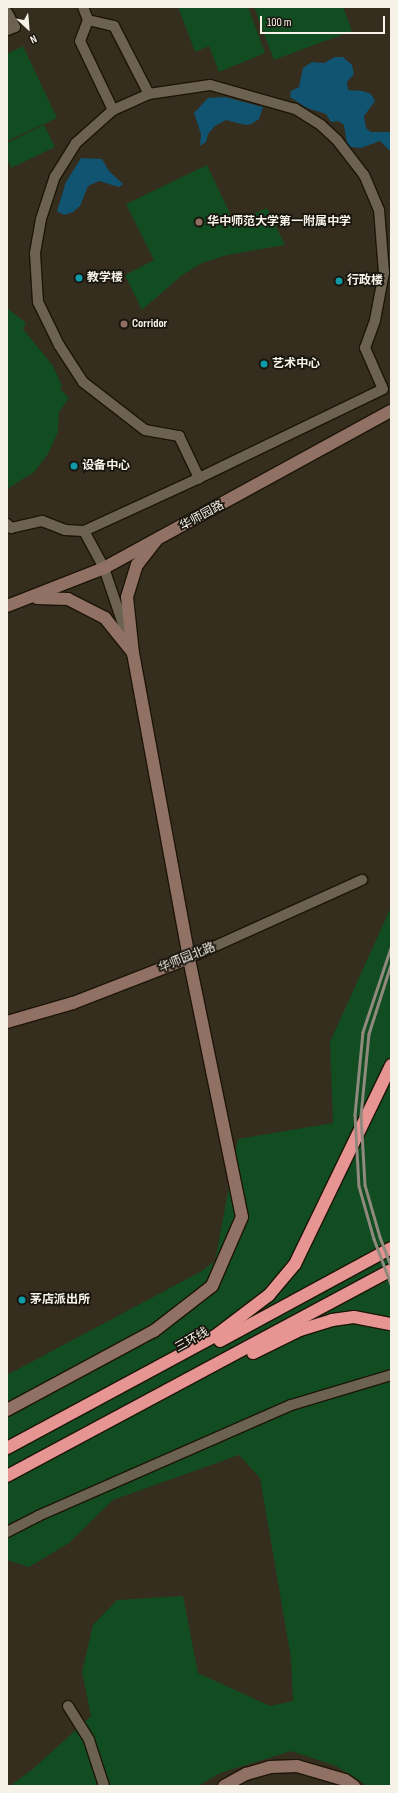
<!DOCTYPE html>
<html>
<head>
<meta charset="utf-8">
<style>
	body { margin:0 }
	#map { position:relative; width:398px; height:1793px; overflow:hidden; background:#352d1e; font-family:"Sofia Sans Condensed","Noto Sans SC",sans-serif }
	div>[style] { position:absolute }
	.green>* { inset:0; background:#114d21 }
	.water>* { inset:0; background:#115471 }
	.roads { filter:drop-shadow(1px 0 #1c1507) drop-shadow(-1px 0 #1c1507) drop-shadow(0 1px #1c1507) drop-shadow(0 -1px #1c1507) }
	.street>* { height:10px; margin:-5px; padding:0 5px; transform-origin:5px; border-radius:5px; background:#6b6251 }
	.secondary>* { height:12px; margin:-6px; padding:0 6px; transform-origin:6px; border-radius:6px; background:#907164 }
	.highway>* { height:12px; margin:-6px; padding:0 6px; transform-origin:6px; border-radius:6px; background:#e69592 }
	.rail>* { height:2.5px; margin:-1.25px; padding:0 1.25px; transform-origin:1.25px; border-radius:1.25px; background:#90897d }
	.dots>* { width:11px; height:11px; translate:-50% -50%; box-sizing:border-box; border:2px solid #19160f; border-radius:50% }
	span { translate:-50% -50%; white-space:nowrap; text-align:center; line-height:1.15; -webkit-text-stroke:3.5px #19160f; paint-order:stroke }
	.poi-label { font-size:12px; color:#f7f2e8; font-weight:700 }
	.left { translate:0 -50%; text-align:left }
	.street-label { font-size:12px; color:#f7f2e8 }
	.frame { position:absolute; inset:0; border:8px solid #f7f2e8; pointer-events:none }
	.north { position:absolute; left:8px; top:8px; width:40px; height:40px; -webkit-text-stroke:3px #19160f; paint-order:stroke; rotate:154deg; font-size:11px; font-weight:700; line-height:16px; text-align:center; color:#f7f2e8 }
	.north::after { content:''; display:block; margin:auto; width:14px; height:18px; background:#f7f2e8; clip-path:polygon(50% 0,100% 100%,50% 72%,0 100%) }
	.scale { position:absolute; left:260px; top:16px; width:125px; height:18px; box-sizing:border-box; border:2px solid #f7f2e8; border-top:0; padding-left:5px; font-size:12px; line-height:14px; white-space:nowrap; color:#f7f2e8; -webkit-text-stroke:3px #19160f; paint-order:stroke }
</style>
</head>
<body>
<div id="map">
	<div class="green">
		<i style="clip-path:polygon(178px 7px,248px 7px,265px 53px,219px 72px,209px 46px,195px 52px)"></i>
		<i style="clip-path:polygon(254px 7px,343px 7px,352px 31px,274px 60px)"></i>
		<i style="clip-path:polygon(23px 46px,57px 118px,7px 141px,7px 54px)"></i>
		<i style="clip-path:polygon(44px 125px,55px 147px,11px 168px,7px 159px,7px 143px)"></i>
		<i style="clip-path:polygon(207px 165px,234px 222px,267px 208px,285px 245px,227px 255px,202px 263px,181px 276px,142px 310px,125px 275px,154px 260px,126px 204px)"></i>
		<i style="clip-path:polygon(7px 308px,26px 323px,23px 329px,53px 366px,62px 386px,60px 389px,69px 398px,59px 412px,58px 432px,48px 454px,34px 472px,7px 489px)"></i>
		<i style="clip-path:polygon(391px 907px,391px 1786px,368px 1786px,336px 1766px,291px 1751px,220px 1773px,198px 1786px,10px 1786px,33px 1769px,91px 1716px,82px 1672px,93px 1625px,117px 1600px,183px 1596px,198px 1673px,270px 1706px,293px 1701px,291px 1658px,260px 1478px,239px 1455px,113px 1500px,69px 1543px,29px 1567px,7px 1560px,7px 1375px,200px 1272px,215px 1261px,238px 1139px,333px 1123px,330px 1042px)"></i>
	</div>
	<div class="water">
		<i style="clip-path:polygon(335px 57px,343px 57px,352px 65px,354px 74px,347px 82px,348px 90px,363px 91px,371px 94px,375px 101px,364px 116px,366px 128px,371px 132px,390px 132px,391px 152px,380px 141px,361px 148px,351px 147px,347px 144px,344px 125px,338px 121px,331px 122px,326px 114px,307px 108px,290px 97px,291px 91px,299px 87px,303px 68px,312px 62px,324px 63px)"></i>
		<i style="clip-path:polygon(225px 97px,263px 107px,259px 119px,251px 124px,246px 125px,226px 120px,215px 126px,208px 134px,206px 142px,200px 146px,201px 134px,194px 113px,208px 98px)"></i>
		<i style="clip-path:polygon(81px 158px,102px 159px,109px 171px,123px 184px,119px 187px,99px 181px,88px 186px,80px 206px,73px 212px,64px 215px,57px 211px,66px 182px)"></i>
	</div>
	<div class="roads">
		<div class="street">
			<i style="left:83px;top:7px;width:14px;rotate:69deg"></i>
			<i style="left:7px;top:12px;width:17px;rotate:62deg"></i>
			<i style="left:15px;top:27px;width:9px;rotate:159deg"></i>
			<i style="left:113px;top:110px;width:76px;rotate:-115.6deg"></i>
			<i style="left:80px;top:41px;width:22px;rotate:-69deg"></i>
			<i style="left:88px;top:20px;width:27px;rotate:13deg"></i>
			<i style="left:114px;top:26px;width:76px;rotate:62.8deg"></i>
			<i style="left:7px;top:524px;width:6px;rotate:45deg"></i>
			<i style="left:11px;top:528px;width:32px;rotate:-13deg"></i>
			<i style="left:42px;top:521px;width:25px;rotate:21deg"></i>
			<i style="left:65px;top:530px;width:19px;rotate:3deg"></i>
			<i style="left:84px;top:531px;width:127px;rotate:-24.7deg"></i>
			<i style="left:199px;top:478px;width:204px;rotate:-25.8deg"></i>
			<i style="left:383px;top:389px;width:45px;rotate:-113.7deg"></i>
			<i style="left:365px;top:348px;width:30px;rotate:-70deg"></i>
			<i style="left:375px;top:320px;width:48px;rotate:-79.2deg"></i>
			<i style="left:384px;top:273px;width:63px;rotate:-94.5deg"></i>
			<i style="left:379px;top:210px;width:38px;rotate:-113deg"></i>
			<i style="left:364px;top:175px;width:44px;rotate:-127.6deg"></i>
			<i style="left:337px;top:140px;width:22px;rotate:-137deg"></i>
			<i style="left:321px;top:125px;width:31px;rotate:-148deg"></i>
			<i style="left:295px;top:109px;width:88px;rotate:-164.2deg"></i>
			<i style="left:210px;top:85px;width:62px;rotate:171.6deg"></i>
			<i style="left:149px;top:94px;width:39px;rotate:156deg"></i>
			<i style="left:113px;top:110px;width:50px;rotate:138.3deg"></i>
			<i style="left:76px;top:143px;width:39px;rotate:122deg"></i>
			<i style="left:55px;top:176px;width:45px;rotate:108deg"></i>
			<i style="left:41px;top:219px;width:35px;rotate:100deg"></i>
			<i style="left:35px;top:253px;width:49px;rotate:86.5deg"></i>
			<i style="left:38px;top:302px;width:48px;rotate:64deg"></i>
			<i style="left:59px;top:345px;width:44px;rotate:57deg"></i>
			<i style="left:83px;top:382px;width:78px;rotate:37.7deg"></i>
			<i style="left:145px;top:430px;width:35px;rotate:10deg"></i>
			<i style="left:179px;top:436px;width:47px;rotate:64.5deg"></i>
			<i style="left:84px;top:531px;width:42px;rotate:61.6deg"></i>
			<i style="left:104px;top:568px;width:75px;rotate:71.3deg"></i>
			<i style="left:189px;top:958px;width:190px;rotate:-24.3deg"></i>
			<i style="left:7px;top:1532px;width:35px;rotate:-27deg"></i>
			<i style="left:38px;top:1516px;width:276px;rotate:-23.7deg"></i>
			<i style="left:291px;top:1405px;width:104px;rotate:-16.7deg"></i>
			<i style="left:68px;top:1706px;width:40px;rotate:58deg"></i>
			<i style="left:89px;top:1740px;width:48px;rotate:71.9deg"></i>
		</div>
		<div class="secondary">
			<i style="left:37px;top:598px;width:31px;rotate:2deg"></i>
			<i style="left:68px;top:599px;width:42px;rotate:27.2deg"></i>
			<i style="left:105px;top:618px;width:45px;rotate:51.3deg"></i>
			<i style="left:7px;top:606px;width:104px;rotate:-21.4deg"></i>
			<i style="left:104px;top:568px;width:327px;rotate:-28.7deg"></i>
			<i style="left:7px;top:1022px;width:69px;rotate:-16.1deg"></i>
			<i style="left:73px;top:1003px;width:124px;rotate:-21.2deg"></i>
			<i style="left:7px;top:1410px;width:167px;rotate:-28.3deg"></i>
			<i style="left:154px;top:1331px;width:73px;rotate:-37.8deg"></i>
			<i style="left:212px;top:1286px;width:75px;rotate:-66.5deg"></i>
			<i style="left:242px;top:1217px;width:264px;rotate:-101.6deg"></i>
			<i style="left:189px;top:958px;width:309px;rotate:-100.4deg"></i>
			<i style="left:133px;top:654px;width:57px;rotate:-96deg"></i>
			<i style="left:127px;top:597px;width:34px;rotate:-73deg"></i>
			<i style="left:137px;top:565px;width:31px;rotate:-52deg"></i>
			<i style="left:224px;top:1786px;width:25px;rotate:-29deg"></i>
			<i style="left:246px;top:1774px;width:25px;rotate:-16deg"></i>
			<i style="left:270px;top:1767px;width:27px;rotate:-2deg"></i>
			<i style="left:297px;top:1766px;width:50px;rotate:16.3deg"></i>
			<i style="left:345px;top:1780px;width:11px;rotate:34deg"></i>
		</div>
		<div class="highway">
			<i style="left:220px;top:1341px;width:195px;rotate:-28.5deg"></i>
			<i style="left:253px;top:1353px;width:52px;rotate:-26.1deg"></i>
			<i style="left:300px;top:1330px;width:34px;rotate:-17deg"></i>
			<i style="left:332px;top:1320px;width:22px;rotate:-8deg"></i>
			<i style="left:354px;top:1317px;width:38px;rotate:11deg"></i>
			<i style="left:7px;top:1448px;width:236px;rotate:-28.3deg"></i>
			<i style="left:215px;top:1336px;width:68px;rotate:-37.2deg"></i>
			<i style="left:269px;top:1295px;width:40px;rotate:-50deg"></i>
			<i style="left:295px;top:1264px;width:221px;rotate:-64.2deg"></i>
			<i style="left:7px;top:1476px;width:436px;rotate:-28.2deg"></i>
		</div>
	</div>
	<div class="rail">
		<i style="left:391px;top:948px;width:89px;rotate:108.4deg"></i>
		<i style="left:363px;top:1032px;width:83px;rotate:95.5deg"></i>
		<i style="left:355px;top:1115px;width:71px;rotate:86.8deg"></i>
		<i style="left:359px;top:1186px;width:55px;rotate:74.2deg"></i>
		<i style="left:374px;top:1239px;width:48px;rotate:69.3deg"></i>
		<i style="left:391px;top:965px;width:72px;rotate:107.7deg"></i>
		<i style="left:369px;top:1034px;width:81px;rotate:95.6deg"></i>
		<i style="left:361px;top:1115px;width:70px;rotate:86.7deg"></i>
		<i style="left:365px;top:1185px;width:54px;rotate:73.9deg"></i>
		<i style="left:380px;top:1237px;width:31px;rotate:69deg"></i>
	</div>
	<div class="dots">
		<i style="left:199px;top:222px;background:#8d6e63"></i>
		<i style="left:79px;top:278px;background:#0f9aa8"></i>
		<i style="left:339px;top:281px;background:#0f9aa8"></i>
		<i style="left:124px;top:324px;background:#8d6e63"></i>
		<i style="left:264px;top:364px;background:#0f9aa8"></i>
		<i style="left:74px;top:466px;background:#0f9aa8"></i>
		<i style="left:22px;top:1300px;background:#0f9aa8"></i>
	</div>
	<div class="poi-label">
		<span class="left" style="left:207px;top:222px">华中师范大学第一附属中学</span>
		<span class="left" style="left:87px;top:278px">教学楼</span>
		<span class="left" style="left:347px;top:281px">行政楼</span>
		<span class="left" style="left:132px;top:324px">Corridor</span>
		<span class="left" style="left:272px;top:364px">艺术中心</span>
		<span class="left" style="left:82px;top:466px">设备中心</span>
		<span class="left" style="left:30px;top:1300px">茅店派出所</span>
	</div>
	<div class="street-label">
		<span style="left:202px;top:516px;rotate:-29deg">华师园路</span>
		<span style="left:187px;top:958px;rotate:-22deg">华师园北路</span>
		<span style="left:192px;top:1340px;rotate:-29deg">三环线</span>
	</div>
	<div class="frame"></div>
	<div class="north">N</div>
	<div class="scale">100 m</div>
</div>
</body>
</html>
